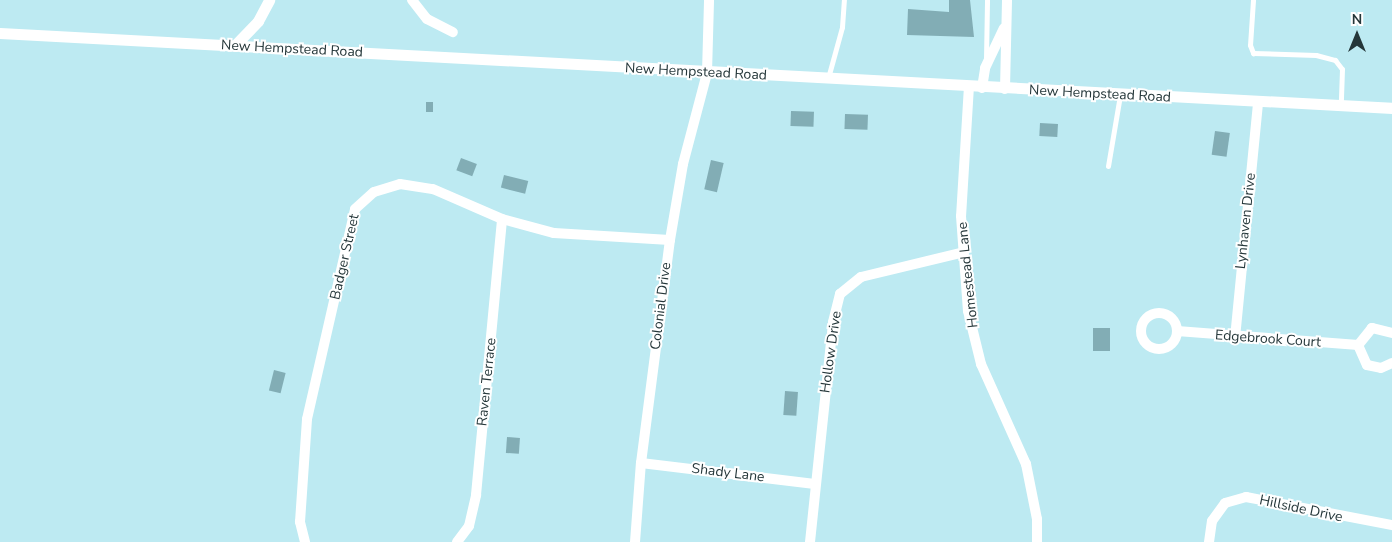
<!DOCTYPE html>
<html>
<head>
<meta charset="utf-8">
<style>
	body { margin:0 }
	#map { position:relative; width:1392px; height:542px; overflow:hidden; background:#bdeaf2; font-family:"Nunito Sans",sans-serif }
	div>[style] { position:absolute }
	.building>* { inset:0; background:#82adb5; transform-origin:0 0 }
	.service>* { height:5px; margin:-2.5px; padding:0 2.5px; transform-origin:2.5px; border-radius:2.5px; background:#fff }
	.minor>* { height:10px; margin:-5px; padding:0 5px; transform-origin:5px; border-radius:5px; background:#fff }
	.minor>.ring { margin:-5px; padding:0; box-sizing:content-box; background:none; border:10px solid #fff; border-radius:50% }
	.tertiary>* { height:11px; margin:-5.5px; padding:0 5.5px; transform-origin:5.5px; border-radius:5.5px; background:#fff }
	span { translate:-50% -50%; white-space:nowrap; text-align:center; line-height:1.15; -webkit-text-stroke:4px #fff; paint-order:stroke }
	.street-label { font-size:14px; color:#25373a }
	.north { position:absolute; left:1332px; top:10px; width:50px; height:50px; -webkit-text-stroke:4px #fff; paint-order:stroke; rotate:0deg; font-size:14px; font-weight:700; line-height:20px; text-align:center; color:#25373a }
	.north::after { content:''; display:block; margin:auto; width:18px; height:22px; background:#25373a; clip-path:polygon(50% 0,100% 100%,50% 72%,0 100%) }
</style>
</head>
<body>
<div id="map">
	<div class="building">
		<i style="clip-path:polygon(949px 0,970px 0,974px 37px,907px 35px,908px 9px,949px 12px)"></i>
		<i style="left:426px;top:102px;width:7px;height:10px"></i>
		<i style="left:791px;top:111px;width:23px;height:15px;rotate:2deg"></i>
		<i style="left:845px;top:114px;width:23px;height:15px;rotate:2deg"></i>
		<i style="left:1040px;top:123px;width:18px;height:13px;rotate:3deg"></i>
		<i style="left:1215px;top:131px;width:15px;height:24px;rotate:8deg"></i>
		<i style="left:461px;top:158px;width:17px;height:13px;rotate:21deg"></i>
		<i style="left:711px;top:160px;width:13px;height:30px;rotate:13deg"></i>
		<i style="left:504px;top:175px;width:25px;height:13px;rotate:14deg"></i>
		<i style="left:1093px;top:328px;width:17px;height:23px"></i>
		<i style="left:274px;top:370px;width:12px;height:21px;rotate:14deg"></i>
		<i style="left:785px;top:391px;width:13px;height:24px;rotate:4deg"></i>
		<i style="left:507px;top:437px;width:13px;height:16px;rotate:4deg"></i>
	</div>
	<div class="service">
		<i style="left:1253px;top:0;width:45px;rotate:93.8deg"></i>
		<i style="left:1250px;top:45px;width:9px;rotate:69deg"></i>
		<i style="left:1253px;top:53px;width:63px;rotate:1.8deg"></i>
		<i style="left:1316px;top:55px;width:20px;rotate:15deg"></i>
		<i style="left:1335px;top:60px;width:11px;rotate:52deg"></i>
		<i style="left:1342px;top:69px;width:37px;rotate:92deg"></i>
		<i style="left:986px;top:59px;width:59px;rotate:-89deg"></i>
		<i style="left:828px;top:78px;width:53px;rotate:-74.6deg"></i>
		<i style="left:842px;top:27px;width:27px;rotate:-86deg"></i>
		<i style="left:1108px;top:166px;width:72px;rotate:-80.4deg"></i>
	</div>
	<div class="minor">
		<i style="left:412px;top:0;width:24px;rotate:52deg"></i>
		<i style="left:427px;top:19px;width:29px;rotate:27deg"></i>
		<i style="left:969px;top:86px;width:130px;rotate:93.5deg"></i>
		<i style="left:961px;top:216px;width:95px;rotate:85.8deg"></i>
		<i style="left:968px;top:311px;width:55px;rotate:76.2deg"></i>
		<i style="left:981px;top:364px;width:110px;rotate:65.8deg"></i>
		<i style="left:1026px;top:464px;width:56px;rotate:78.7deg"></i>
		<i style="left:1037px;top:519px;width:23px;rotate:90deg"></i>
		<i style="left:982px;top:88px;width:20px;rotate:-81deg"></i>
		<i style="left:985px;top:68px;width:44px;rotate:-64.6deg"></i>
		<i style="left:1005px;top:89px;width:89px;rotate:-88.7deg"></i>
		<i class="ring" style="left:1141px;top:313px;width:26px;height:26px"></i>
		<i style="left:1177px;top:331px;width:182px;rotate:4.4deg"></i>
		<i style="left:1392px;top:333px;width:21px;rotate:-166deg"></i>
		<i style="left:1372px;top:328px;width:22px;rotate:129deg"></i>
		<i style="left:1358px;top:345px;width:22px;rotate:66deg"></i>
		<i style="left:1367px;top:365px;width:14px;rotate:12deg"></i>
		<i style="left:1381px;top:368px;width:12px;rotate:-24deg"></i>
		<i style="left:1235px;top:338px;width:236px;rotate:-84.4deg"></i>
		<i style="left:641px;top:463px;width:175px;rotate:6.9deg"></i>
		<i style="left:305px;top:542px;width:21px;rotate:-104deg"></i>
		<i style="left:300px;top:522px;width:103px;rotate:-86.1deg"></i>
		<i style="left:307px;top:419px;width:215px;rotate:-77.1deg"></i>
		<i style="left:355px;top:209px;width:25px;rotate:-42deg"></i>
		<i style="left:374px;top:192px;width:27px;rotate:-17deg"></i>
		<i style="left:400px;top:184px;width:33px;rotate:9deg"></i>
		<i style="left:433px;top:189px;width:75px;rotate:23.5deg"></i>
		<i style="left:502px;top:219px;width:54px;rotate:15.1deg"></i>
		<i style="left:554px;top:233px;width:116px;rotate:3.5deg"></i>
		<i style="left:457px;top:542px;width:20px;rotate:-53deg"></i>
		<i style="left:469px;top:526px;width:32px;rotate:-77deg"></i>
		<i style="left:476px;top:495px;width:277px;rotate:-84.6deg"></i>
		<i style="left:635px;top:542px;width:79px;rotate:-85.7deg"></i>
		<i style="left:641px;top:463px;width:225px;rotate:-82.6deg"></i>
		<i style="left:670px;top:240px;width:77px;rotate:-80.3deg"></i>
		<i style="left:683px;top:164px;width:94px;rotate:-75.2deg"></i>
		<i style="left:707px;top:73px;width:73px;rotate:-88.4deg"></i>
		<i style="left:810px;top:542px;width:221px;rotate:-84deg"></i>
		<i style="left:833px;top:322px;width:29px;rotate:-76deg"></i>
		<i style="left:840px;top:294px;width:27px;rotate:-39deg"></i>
		<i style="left:861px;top:277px;width:106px;rotate:-13.6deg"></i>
		<i style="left:1209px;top:542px;width:21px;rotate:-82deg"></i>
		<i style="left:1212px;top:521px;width:22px;rotate:-54deg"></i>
		<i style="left:1225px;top:503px;width:22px;rotate:-16deg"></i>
		<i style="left:1246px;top:497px;width:149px;rotate:10.9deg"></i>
	</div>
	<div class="tertiary">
		<i style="left:0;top:33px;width:1394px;rotate:3.08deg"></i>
		<i style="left:235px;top:45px;width:33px;rotate:-46deg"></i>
		<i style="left:258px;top:21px;width:24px;rotate:-62deg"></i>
	</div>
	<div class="street-label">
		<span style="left:292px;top:49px;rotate:3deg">New Hempstead Road</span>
		<span style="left:696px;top:72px;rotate:3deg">New Hempstead Road</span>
		<span style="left:1100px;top:94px;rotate:3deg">New Hempstead Road</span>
		<span style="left:1246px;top:221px;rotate:-84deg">Lynhaven Drive</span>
		<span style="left:345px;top:257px;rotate:-77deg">Badger Street</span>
		<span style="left:968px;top:275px;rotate:-96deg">Homestead Lane</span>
		<span style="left:661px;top:306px;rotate:-83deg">Colonial Drive</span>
		<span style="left:1268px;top:339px;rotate:4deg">Edgebrook Court</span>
		<span style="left:831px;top:352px;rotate:-82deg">Hollow Drive</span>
		<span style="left:487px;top:382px;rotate:-84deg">Raven Terrace</span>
		<span style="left:728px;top:473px;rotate:7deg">Shady Lane</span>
		<span style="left:1301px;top:509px;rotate:12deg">Hillside Drive</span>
	</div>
	<div class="north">N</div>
</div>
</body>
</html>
